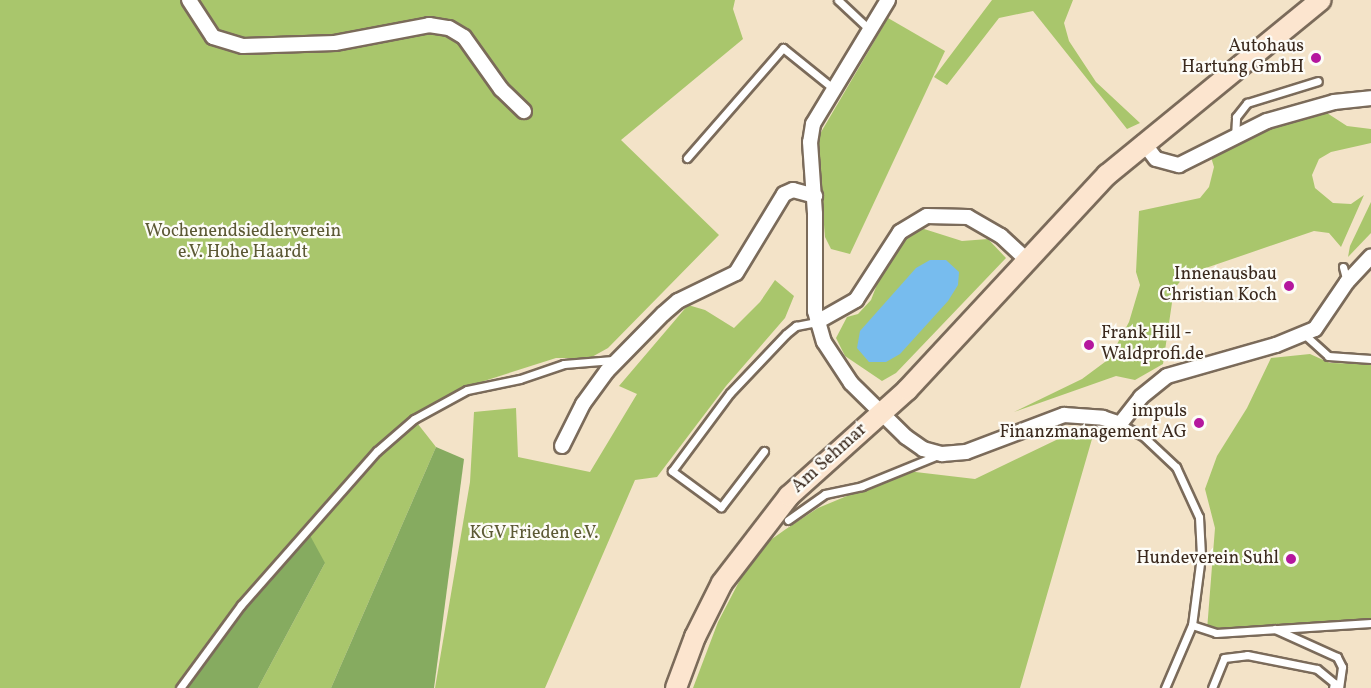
<!DOCTYPE html>
<html>
<head>
<meta charset="utf-8">
<style>
	body { margin:0 }
	#map { position:relative; width:1371px; height:688px; overflow:hidden; background:#f3e3c8; font-family:Vollkorn,serif }
	div>[style] { position:absolute }
	.green>* { inset:0; background:#a9c66c }
	.forest>* { inset:0; background:#86ab60 }
	.water>* { inset:0; background:#77bcee }
	.roads { filter:drop-shadow(2px 0 #7b6b5a) drop-shadow(-2px 0 #7b6b5a) drop-shadow(0 2px #7b6b5a) drop-shadow(0 -2px #7b6b5a) }
	.lane>* { height:7px; margin:-3.5px; padding:0 3.5px; transform-origin:3.5px; border-radius:3.5px; background:#fff }
	.street>* { height:14px; margin:-7px; padding:0 7px; transform-origin:7px; border-radius:7px; background:#fff }
	.secondary>* { height:20px; margin:-10px; padding:0 10px; transform-origin:10px; border-radius:10px; background:#fce5cf }
	.dots>* { width:16px; height:16px; translate:-50% -50%; box-sizing:border-box; border:3px solid #fdfcf7; border-radius:50% }
	span { translate:-50% -50%; white-space:nowrap; text-align:center; line-height:1.15; -webkit-text-stroke:4.5px #fdfcf7; paint-order:stroke }
	.poi-label { font-size:18px; color:#3b2a1e }
	.right { translate:-100% -50%; text-align:right }
	.left { translate:0 -50%; text-align:left }
	.park-label { font-size:18px; color:#5c5935 }
	.street-label { font-size:18px; color:#3b2a1e }
</style>
</head>
<body>
<div id="map">
	<div class="green">
		<i style="clip-path:polygon(0 0,735px 0,733px 9px,743px 39px,621px 140px,719px 235px,608px 348px,590px 358px,556px 358px,459px 389px,414px 419px,436px 447px,331px 688px,258px 688px,325px 563px,180px 688px,0 688px)"></i>
		<i style="clip-path:polygon(992px 0,1073px 0,1064px 23px,1069px 41px,1096px 82px,1140px 123px,1127px 129px,1033px 11px,999px 18px,947px 85px,934px 77px)"></i>
		<i style="clip-path:polygon(888px 18px,945px 51px,850px 254px,831px 249px,825px 237px,817px 139px)"></i>
		<i style="clip-path:polygon(1327px 113px,1347px 126px,1371px 129px,1371px 143px,1331px 152px,1319px 159px,1312px 175px,1315px 188px,1333px 203px,1351px 204px,1364px 195px,1341px 247px,1329px 233px,1314px 231px,1197px 271px,1183px 278px,1174px 289px,1163px 364px,1135px 380px,1116px 376px,1014px 412px,1082px 379px,1109px 359px,1129px 322px,1140px 285px,1136px 272px,1139px 211px,1200px 198px,1209px 187px,1214px 167px,1211px 157px,1272px 127px)"></i>
		<i style="clip-path:polygon(1371px 202px,1371px 233px,1348px 257px,1350px 246px)"></i>
		<i style="clip-path:polygon(921px 228px,962px 241px,988px 239px,1006px 258px,896px 373px,882px 381px,845px 356px,836px 338px,847px 317px,858px 314px,871px 300px,881px 274px,896px 252px,911px 233px)"></i>
		<i style="clip-path:polygon(775px 280px,794px 296px,785px 318px,726px 386px,657px 477px,635px 480px,545px 688px,435px 688px,470px 482px,474px 412px,516px 408px,518px 457px,590px 472px,637px 394px,619px 386px,688px 305px,705px 310px,734px 328px,760px 302px)"></i>
		<i style="clip-path:polygon(1310px 354px,1330px 363px,1371px 364px,1371px 623px,1216px 633px,1207px 630px,1215px 528px,1205px 489px,1217px 456px,1247px 408px,1271px 358px)"></i>
		<i style="clip-path:polygon(1077px 430px,1094px 432px,1020px 688px,693px 688px,718px 622px,755px 551px,786px 529px,818px 508px,907px 471px,975px 479px)"></i>
	</div>
	<div class="forest">
		<i style="clip-path:polygon(436px 447px,464px 459px,434px 688px,331px 688px)"></i>
		<i style="clip-path:polygon(307px 530px,325px 563px,258px 688px,180px 688px,241px 605px)"></i>
	</div>
	<div class="water">
		<i style="clip-path:polygon(930px 260px,946px 260px,959px 272px,958px 285px,948px 301px,900px 354px,886px 362px,869px 362px,857px 348px,860px 331px,916px 268px)"></i>
	</div>
	<div class="roads">
		<div class="lane">
			<i style="left:838px;top:0;width:44px;rotate:43.2deg"></i>
			<i style="left:1235px;top:138px;width:21px;rotate:-87deg"></i>
			<i style="left:1236px;top:117px;width:18px;rotate:-52deg"></i>
			<i style="left:1247px;top:103px;width:74px;rotate:-17.2deg"></i>
			<i style="left:687px;top:158px;width:146px;rotate:-48.9deg"></i>
			<i style="left:783px;top:48px;width:67px;rotate:38.9deg"></i>
			<i style="left:1343px;top:267px;width:16px;rotate:75deg"></i>
			<i style="left:1305px;top:335px;width:31px;rotate:42deg"></i>
			<i style="left:1328px;top:356px;width:43px;rotate:4deg"></i>
			<i style="left:1120px;top:424px;width:27px;rotate:28deg"></i>
			<i style="left:1144px;top:437px;width:44px;rotate:43.2deg"></i>
			<i style="left:1176px;top:467px;width:55px;rotate:65.3deg"></i>
			<i style="left:1199px;top:517px;width:39px;rotate:87deg"></i>
			<i style="left:1201px;top:556px;width:70px;rotate:97.4deg"></i>
			<i style="left:1192px;top:625px;width:69px;rotate:113.2deg"></i>
			<i style="left:764px;top:451px;width:71px;rotate:127.5deg"></i>
			<i style="left:721px;top:507px;width:61px;rotate:-143.7deg"></i>
			<i style="left:672px;top:471px;width:97px;rotate:-53.4deg"></i>
			<i style="left:730px;top:393px;width:81px;rotate:-46.5deg"></i>
			<i style="left:786px;top:334px;width:13px;rotate:-39deg"></i>
			<i style="left:796px;top:326px;width:21px;rotate:-11deg"></i>
			<i style="left:788px;top:520px;width:45px;rotate:-35.1deg"></i>
			<i style="left:825px;top:494px;width:38px;rotate:-12deg"></i>
			<i style="left:862px;top:486px;width:82px;rotate:-22.2deg"></i>
			<i style="left:1192px;top:625px;width:25px;rotate:18deg"></i>
			<i style="left:1216px;top:633px;width:155px;rotate:-3.7deg"></i>
			<i style="left:1275px;top:629px;width:68px;rotate:24.3deg"></i>
			<i style="left:1337px;top:657px;width:11px;rotate:63deg"></i>
			<i style="left:1342px;top:667px;width:21px;rotate:98deg"></i>
			<i style="left:180px;top:688px;width:103px;rotate:-53.7deg"></i>
			<i style="left:241px;top:605px;width:205px;rotate:-48.6deg"></i>
			<i style="left:377px;top:451px;width:49px;rotate:-40.9deg"></i>
			<i style="left:414px;top:419px;width:60px;rotate:-28.7deg"></i>
			<i style="left:467px;top:390px;width:54px;rotate:-11.7deg"></i>
			<i style="left:520px;top:379px;width:46px;rotate:-18.8deg"></i>
			<i style="left:564px;top:364px;width:49px;rotate:-4.7deg"></i>
			<i style="left:1212px;top:688px;width:32px;rotate:-68deg"></i>
			<i style="left:1224px;top:658px;width:23px;rotate:-7deg"></i>
			<i style="left:1247px;top:655px;width:71px;rotate:11.3deg"></i>
			<i style="left:1317px;top:669px;width:22px;rotate:39deg"></i>
			<i style="left:1334px;top:683px;width:5px;rotate:101deg"></i>
		</div>
		<div class="street">
			<i style="left:189px;top:0;width:44px;rotate:57deg"></i>
			<i style="left:213px;top:37px;width:31px;rotate:17deg"></i>
			<i style="left:243px;top:46px;width:92px;rotate:-1.9deg"></i>
			<i style="left:335px;top:43px;width:96px;rotate:-10.8deg"></i>
			<i style="left:429px;top:25px;width:20px;rotate:9deg"></i>
			<i style="left:449px;top:28px;width:17px;rotate:31deg"></i>
			<i style="left:464px;top:37px;width:64px;rotate:54.6deg"></i>
			<i style="left:501px;top:89px;width:32px;rotate:44deg"></i>
			<i style="left:888px;top:0;width:145px;rotate:121.2deg"></i>
			<i style="left:813px;top:124px;width:18px;rotate:99deg"></i>
			<i style="left:810px;top:142px;width:72px;rotate:86deg"></i>
			<i style="left:815px;top:214px;width:97px;rotate:90deg"></i>
			<i style="left:815px;top:311px;width:32px;rotate:74deg"></i>
			<i style="left:824px;top:342px;width:49px;rotate:56.6deg"></i>
			<i style="left:851px;top:383px;width:77px;rotate:44.5deg"></i>
			<i style="left:906px;top:437px;width:21px;rotate:35deg"></i>
			<i style="left:923px;top:449px;width:20px;rotate:15deg"></i>
			<i style="left:942px;top:454px;width:24px;rotate:-5deg"></i>
			<i style="left:966px;top:452px;width:105px;rotate:-20.7deg"></i>
			<i style="left:1064px;top:415px;width:39px;rotate:4deg"></i>
			<i style="left:1103px;top:418px;width:18px;rotate:19deg"></i>
			<i style="left:1120px;top:424px;width:34px;rotate:-52deg"></i>
			<i style="left:1141px;top:397px;width:33px;rotate:-39deg"></i>
			<i style="left:1167px;top:376px;width:113px;rotate:-15.9deg"></i>
			<i style="left:1276px;top:345px;width:42px;rotate:-22.3deg"></i>
			<i style="left:1315px;top:329px;width:57px;rotate:-55.8deg"></i>
			<i style="left:1347px;top:282px;width:35px;rotate:-47deg"></i>
			<i style="left:1143px;top:142px;width:21px;rotate:53deg"></i>
			<i style="left:1156px;top:159px;width:24px;rotate:15deg"></i>
			<i style="left:1179px;top:165px;width:98px;rotate:-26.6deg"></i>
			<i style="left:1267px;top:121px;width:70px;rotate:-15.8deg"></i>
			<i style="left:1334px;top:102px;width:37px;rotate:-6deg"></i>
			<i style="left:817px;top:322px;width:45px;rotate:-29.4deg"></i>
			<i style="left:856px;top:300px;width:81px;rotate:-57.1deg"></i>
			<i style="left:900px;top:232px;width:31px;rotate:-31deg"></i>
			<i style="left:927px;top:216px;width:41px;rotate:1.4deg"></i>
			<i style="left:968px;top:217px;width:38px;rotate:30deg"></i>
			<i style="left:1001px;top:236px;width:37px;rotate:43deg"></i>
			<i style="left:562px;top:446px;width:47px;rotate:-63.4deg"></i>
			<i style="left:583px;top:404px;width:41px;rotate:-54deg"></i>
			<i style="left:607px;top:371px;width:80px;rotate:-45.5deg"></i>
			<i style="left:663px;top:314px;width:20px;rotate:-41deg"></i>
			<i style="left:678px;top:301px;width:64px;rotate:-25.8deg"></i>
			<i style="left:736px;top:273px;width:92px;rotate:-58.7deg"></i>
			<i style="left:784px;top:194px;width:10px;rotate:-24deg"></i>
			<i style="left:793px;top:190px;width:23px;rotate:15deg"></i>
		</div>
		<div class="secondary">
			<i style="left:676px;top:688px;width:54px;rotate:-69.6deg"></i>
			<i style="left:695px;top:637px;width:60px;rotate:-63.4deg"></i>
			<i style="left:722px;top:583px;width:110px;rotate:-52.4deg"></i>
			<i style="left:789px;top:496px;width:159px;rotate:-41.9deg"></i>
			<i style="left:907px;top:390px;width:294px;rotate:-47.1deg"></i>
			<i style="left:1107px;top:175px;width:276px;rotate:-39.3deg"></i>
		</div>
	</div>
	<div class="dots">
		<i style="left:1316px;top:58px;background:#b5179e"></i>
		<i style="left:1289px;top:286px;background:#b5179e"></i>
		<i style="left:1089px;top:345px;background:#b5179e"></i>
		<i style="left:1199px;top:423px;background:#b5179e"></i>
		<i style="left:1291px;top:559px;background:#b5179e"></i>
	</div>
	<div class="poi-label">
		<span class="right" style="left:1304px;top:58px">Autohaus<br>Hartung GmbH</span>
		<span class="right" style="left:1277px;top:286px">Innenausbau<br>Christian Koch</span>
		<span class="left" style="left:1101px;top:345px">Frank Hill -<br>Waldprofi.de</span>
		<span class="right" style="left:1187px;top:423px">impuls<br>Finanzmanagement AG</span>
		<span class="right" style="left:1279px;top:559px">Hundeverein Suhl</span>
	</div>
	<div class="park-label">
		<span style="left:243px;top:243px">Wochenendsiedlerverein<br>e.V. Hohe Haardt</span>
		<span style="left:534px;top:534px">KGV Frieden e.V.</span>
	</div>
	<div class="street-label">
		<span style="left:830px;top:459px;rotate:-42deg">Am Sehmar</span>
	</div>
</div>
</body>
</html>
